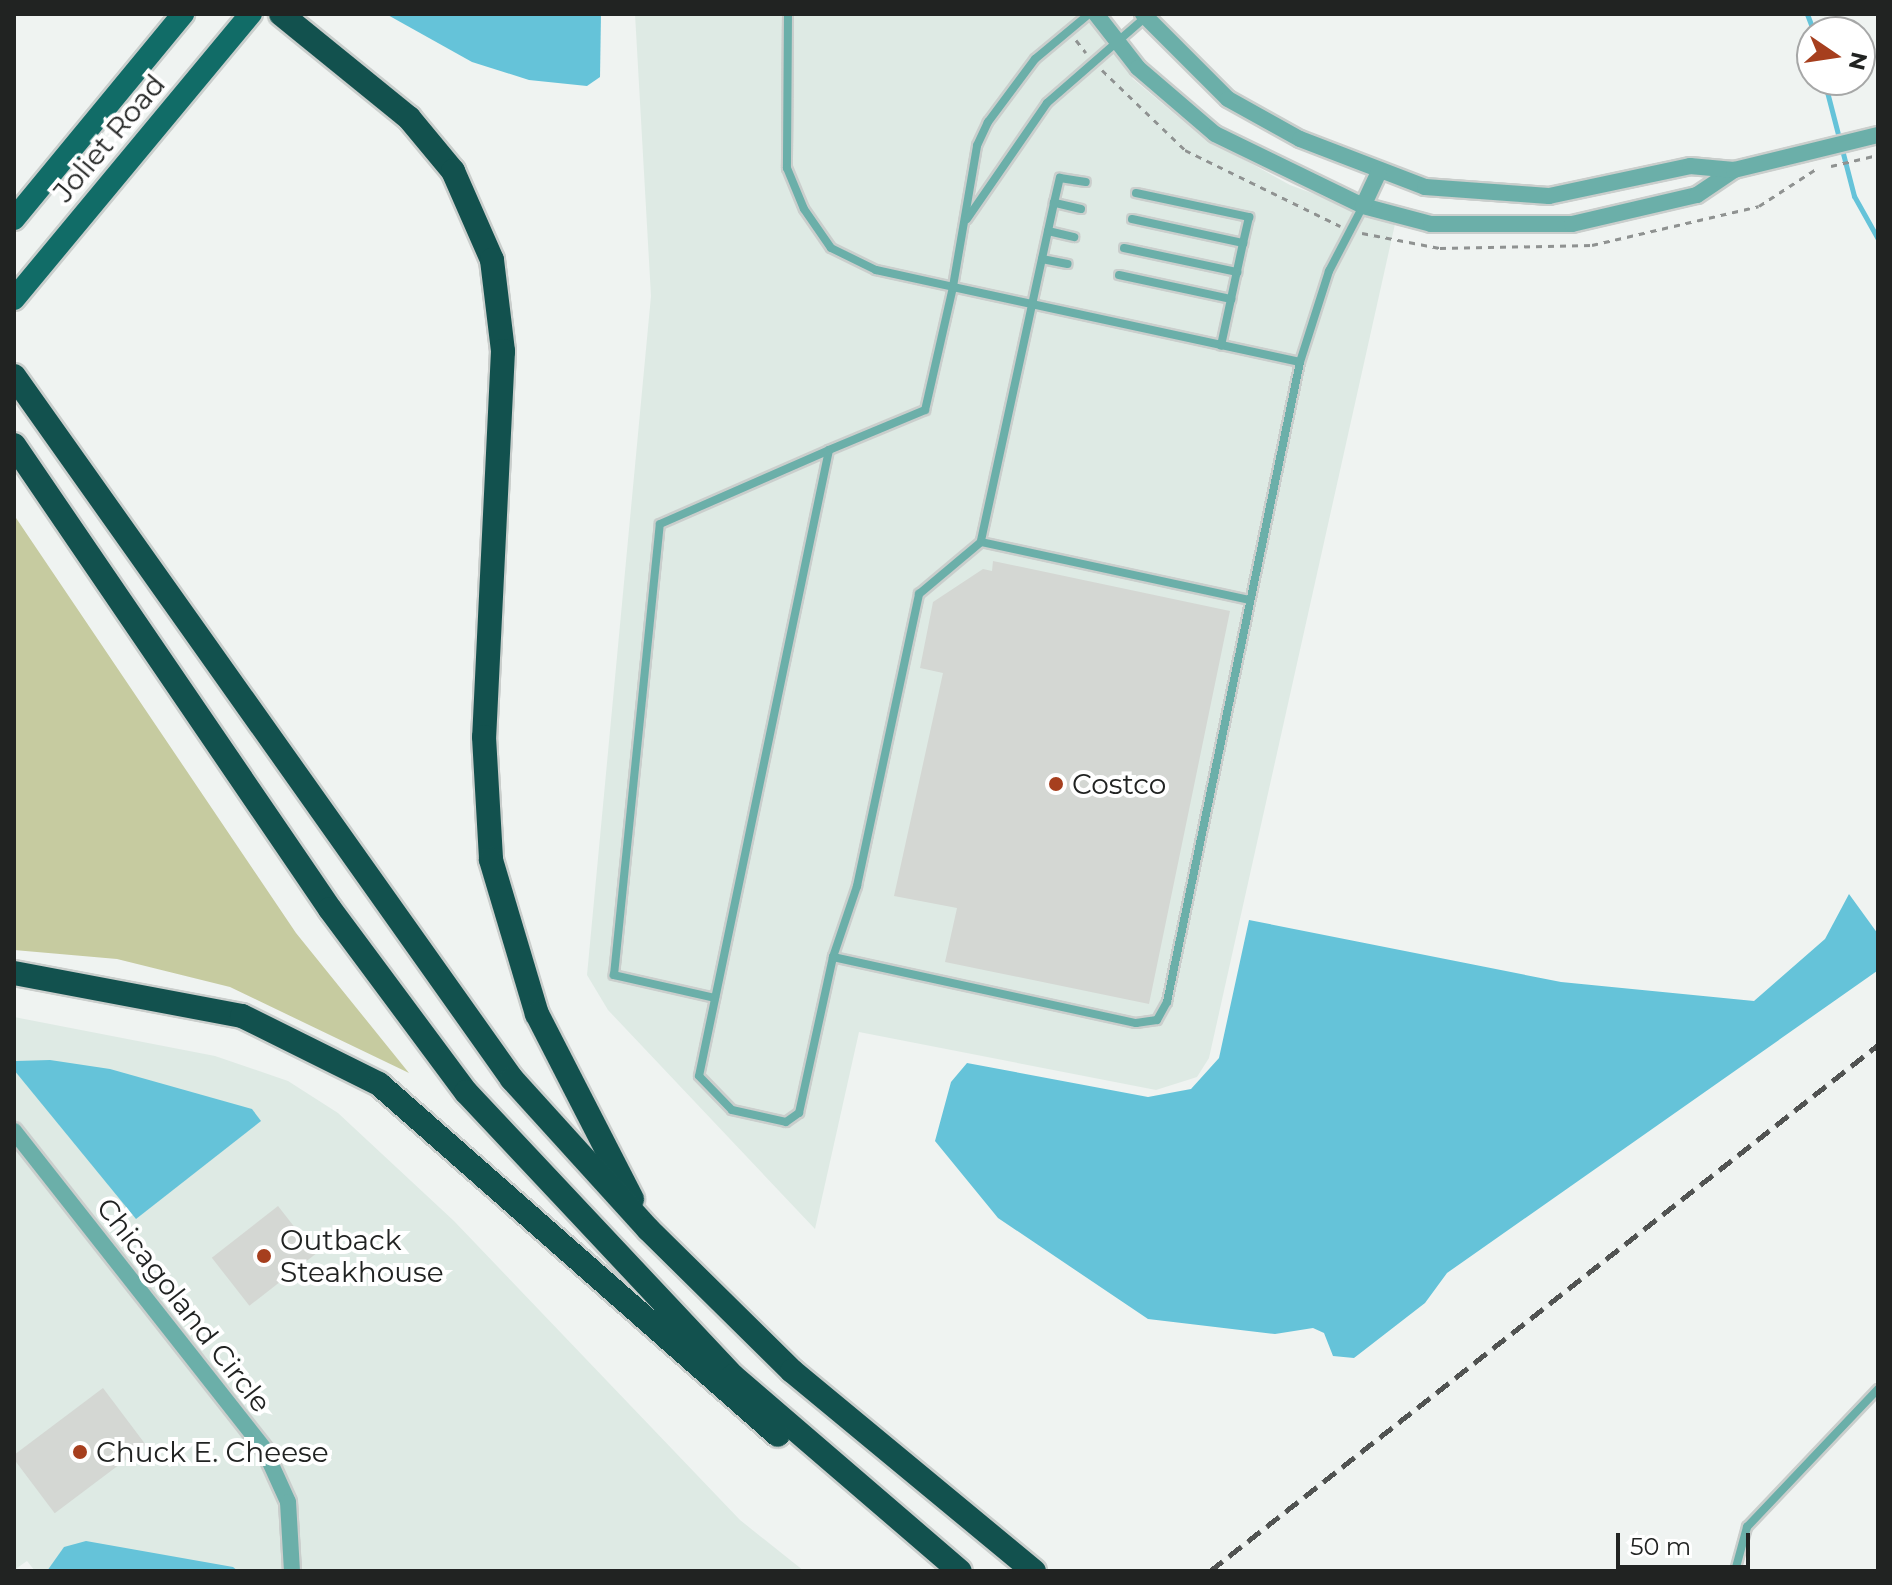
<!DOCTYPE html>
<html>
<head>
<meta charset="utf-8">
<style>
	body { margin:0 }
	#map { position:relative; width:1892px; height:1585px; overflow:hidden; background:#eff3f1; font-family:Montserrat,sans-serif }
	div>[style] { position:absolute }
	.built>* { inset:0; background:#deeae4 }
	.green>* { inset:0; background:#c6cba0 }
	.water>* { inset:0; background:#65c3d9 }
	.stream>* { height:5px; margin:-2.5px; padding:0 2.5px; transform-origin:2.5px; border-radius:2.5px; background:#65c3d9 }
	.building>* { inset:0; background:#d4d7d3; transform-origin:0 0 }
	.path>* { height:3px; margin-top:-1.5px; transform-origin:0; background:repeating-linear-gradient(90deg,#8f9291 0 6px,transparent 0 12px) }
	.roads { filter:drop-shadow(2px 0 #cacecc) drop-shadow(-2px 0 #cacecc) drop-shadow(0 2px #cacecc) drop-shadow(0 -2px #cacecc) }
	.service>* { height:8px; margin:-4px; padding:0 4px; transform-origin:4px; border-radius:4px; background:#6bafa9 }
	.minor>* { height:16px; margin:-8px; padding:0 8px; transform-origin:8px; border-radius:8px; background:#6bafa9 }
	.primary>* { height:22px; margin:-11px; padding:0 11px; transform-origin:11px; border-radius:11px; background:#116c67 }
	.motorway>* { height:24px; margin:-12px; padding:0 12px; transform-origin:12px; border-radius:12px; background:#12514e }
	.rail>* { height:5px; margin-top:-2.5px; transform-origin:0; background:repeating-linear-gradient(90deg,#515352 0 16px,transparent 0 24px) }
	.dots>* { width:22px; height:22px; translate:-50% -50%; box-sizing:border-box; border:4px solid #fff; border-radius:50% }
	span { translate:-50% -50%; white-space:nowrap; text-align:center; line-height:1.15; -webkit-text-stroke:8px #fff; paint-order:stroke }
	.street-label { font-size:28px; color:#212322 }
	.poi-label { font-size:28px; color:#212322 }
	.left { translate:0 -50%; text-align:left }
	.frame { position:absolute; inset:0; border:16px solid #212322; pointer-events:none }
	.north { position:absolute; left:1796px; top:16px; width:80px; height:80px; box-sizing:border-box; background:#fff; border:2px solid #a6a7a7; border-radius:50%; rotate:103deg; font-size:22px; font-weight:700; line-height:32px; text-align:center; color:#212322 }
	.north::after { content:''; display:block; margin:auto; width:28px; height:36px; background:#a63f1e; clip-path:polygon(50% 0,100% 100%,50% 72%,0 100%) }
	.scale { position:absolute; left:1616px; top:1533px; width:134px; height:36px; box-sizing:border-box; border:4px solid #212322; border-top:0; padding-left:10px; font-size:24px; line-height:28px; white-space:nowrap; color:#212322; -webkit-text-stroke:6px #fff; paint-order:stroke }
</style>
</head>
<body>
<div id="map">
	<div class="built">
		<i style="clip-path:polygon(635px 14px,1094px 14px,1133px 79px,1201px 136px,1290px 185px,1395px 224px,1209px 1058px,1197px 1077px,1156px 1090px,859px 1032px,815px 1229px,608px 1010px,587px 975px,651px 296px)"></i>
		<i style="clip-path:polygon(14px 1017px,215px 1056px,288px 1081px,338px 1113px,454px 1221px,740px 1520px,804px 1571px,35px 1571px,27px 1561px,14px 1570px)"></i>
	</div>
	<div class="green">
		<i style="clip-path:polygon(14px 515px,296px 933px,409px 1073px,230px 987px,117px 959px,14px 950px)"></i>
	</div>
	<div class="water">
		<i style="clip-path:polygon(386px 14px,601px 14px,600px 77px,587px 86px,529px 80px,472px 62px)"></i>
		<i style="clip-path:polygon(1849px 894px,1878px 934px,1877px 971px,1447px 1273px,1425px 1303px,1354px 1358px,1333px 1356px,1324px 1333px,1313px 1328px,1275px 1334px,1148px 1319px,998px 1218px,935px 1141px,951px 1082px,967px 1063px,1148px 1097px,1191px 1089px,1219px 1058px,1249px 920px,1561px 982px,1754px 1001px,1825px 939px)"></i>
		<i style="clip-path:polygon(50px 1060px,110px 1069px,252px 1109px,261px 1121px,136px 1219px,14px 1070px,16px 1061px)"></i>
		<i style="clip-path:polygon(86px 1541px,233px 1567px,238px 1571px,47px 1571px,64px 1547px)"></i>
	</div>
	<div class="stream">
		<i style="left:1807px;top:14px;width:19px;rotate:69deg"></i>
		<i style="left:1824px;top:80px;width:120px;rotate:75.5deg"></i>
		<i style="left:1854px;top:196px;width:49px;rotate:60.8deg"></i>
	</div>
	<div class="building">
		<i style="clip-path:polygon(993px 561px,1230px 611px,1149px 1004px,945px 962px,957px 908px,894px 896px,943px 673px,920px 668px,933px 602px,983px 569px,992px 571px)"></i>
		<i style="left:278px;top:1206px;width:61px;height:84px;rotate:52deg"></i>
		<i style="left:103px;top:1388px;width:71px;height:114px;rotate:53deg"></i>
	</div>
	<div class="path">
		<i style="left:1076px;top:40px;width:16px;rotate:52deg"></i>
		<i style="left:1102px;top:70px;width:115px;rotate:43.9deg"></i>
		<i style="left:1185px;top:150px;width:173px;rotate:26.1deg"></i>
		<i style="left:1831px;top:166px;width:48px;rotate:-13.2deg"></i>
		<i style="left:1362px;top:233px;width:79px;rotate:10.9deg"></i>
		<i style="left:1440px;top:248px;width:152px;rotate:-1.1deg"></i>
		<i style="left:1592px;top:245px;width:171px;rotate:-13.1deg"></i>
		<i style="left:1759px;top:206px;width:68px;rotate:-33deg"></i>
	</div>
	<div class="roads">
		<div class="service">
			<i style="left:788px;top:14px;width:154px;rotate:90.4deg"></i>
			<i style="left:787px;top:168px;width:44px;rotate:67.5deg"></i>
			<i style="left:804px;top:209px;width:47px;rotate:55.3deg"></i>
			<i style="left:831px;top:248px;width:50px;rotate:26.1deg"></i>
			<i style="left:876px;top:270px;width:79px;rotate:12.4deg"></i>
			<i style="left:953px;top:287px;width:126px;rotate:102.8deg"></i>
			<i style="left:925px;top:410px;width:104px;rotate:157.4deg"></i>
			<i style="left:829px;top:450px;width:639px;rotate:101.73deg"></i>
			<i style="left:699px;top:1076px;width:47px;rotate:45.9deg"></i>
			<i style="left:732px;top:1110px;width:55px;rotate:12.5deg"></i>
			<i style="left:786px;top:1122px;width:16px;rotate:-35deg"></i>
			<i style="left:799px;top:1113px;width:160px;rotate:-77.7deg"></i>
			<i style="left:833px;top:957px;width:310px;rotate:12.3deg"></i>
			<i style="left:1136px;top:1023px;width:21px;rotate:-8deg"></i>
			<i style="left:1157px;top:1020px;width:21px;rotate:-61deg"></i>
			<i style="left:1167px;top:1002px;width:654px;rotate:-78.26deg"></i>
			<i style="left:1089px;top:14px;width:70px;rotate:140.2deg"></i>
			<i style="left:1035px;top:59px;width:79px;rotate:126.7deg"></i>
			<i style="left:988px;top:122px;width:26px;rotate:115deg"></i>
			<i style="left:977px;top:146px;width:143px;rotate:99.7deg"></i>
			<i style="left:953px;top:287px;width:355px;rotate:12.2deg"></i>
			<i style="left:1300px;top:362px;width:96px;rotate:-72.3deg"></i>
			<i style="left:1329px;top:271px;width:73px;rotate:-62.4deg"></i>
			<i style="left:1136px;top:193px;width:116px;rotate:12deg"></i>
			<i style="left:1249px;top:217px;width:27px;rotate:103deg"></i>
			<i style="left:1054px;top:203px;width:26px;rotate:-77deg"></i>
			<i style="left:1060px;top:178px;width:26px;rotate:9deg"></i>
			<i style="left:1081px;top:209px;width:28px;rotate:-167deg"></i>
			<i style="left:1054px;top:203px;width:347px;rotate:102.2deg"></i>
			<i style="left:981px;top:542px;width:275px;rotate:12.2deg"></i>
			<i style="left:967px;top:219px;width:141px;rotate:-55.4deg"></i>
			<i style="left:1047px;top:103px;width:134px;rotate:-41.1deg"></i>
			<i style="left:1132px;top:219px;width:114px;rotate:12.2deg"></i>
			<i style="left:1243px;top:243px;width:105px;rotate:102.1deg"></i>
			<i style="left:1048px;top:231px;width:27px;rotate:13deg"></i>
			<i style="left:1124px;top:248px;width:116px;rotate:12deg"></i>
			<i style="left:1042px;top:259px;width:26px;rotate:11deg"></i>
			<i style="left:1119px;top:275px;width:115px;rotate:12.1deg"></i>
			<i style="left:833px;top:957px;width:75px;rotate:-71.3deg"></i>
			<i style="left:857px;top:886px;width:299px;rotate:-78deg"></i>
			<i style="left:919px;top:594px;width:81px;rotate:-40deg"></i>
			<i style="left:715px;top:998px;width:104px;rotate:-167.2deg"></i>
			<i style="left:614px;top:975px;width:453px;rotate:-84.2deg"></i>
			<i style="left:660px;top:524px;width:184px;rotate:-23.6deg"></i>
			<i style="left:1735px;top:1571px;width:46px;rotate:-74.7deg"></i>
			<i style="left:1747px;top:1527px;width:190px;rotate:-46.5deg"></i>
		</div>
		<div class="minor">
			<i style="left:1096px;top:14px;width:68px;rotate:52.1deg"></i>
			<i style="left:1138px;top:68px;width:101px;rotate:40.6deg"></i>
			<i style="left:1215px;top:134px;width:165px;rotate:25.9deg"></i>
			<i style="left:1363px;top:206px;width:70px;rotate:14.8deg"></i>
			<i style="left:1431px;top:224px;width:141px"></i>
			<i style="left:1572px;top:224px;width:128px;rotate:-13.1deg"></i>
			<i style="left:1697px;top:195px;width:45px;rotate:-34deg"></i>
			<i style="left:1143px;top:14px;width:120px;rotate:45deg"></i>
			<i style="left:1228px;top:99px;width:82px;rotate:29.1deg"></i>
			<i style="left:1300px;top:139px;width:134px;rotate:21deg"></i>
			<i style="left:1425px;top:187px;width:124px;rotate:4.2deg"></i>
			<i style="left:1549px;top:196px;width:144px;rotate:-12deg"></i>
			<i style="left:1690px;top:166px;width:44px;rotate:5.2deg"></i>
			<i style="left:1734px;top:170px;width:148px;rotate:-13.7deg"></i>
			<i style="left:1363px;top:206px;width:38px;rotate:-65deg"></i>
			<i style="left:14px;top:1131px;width:405px;rotate:51.8deg"></i>
			<i style="left:264px;top:1449px;width:58px;rotate:65.6deg"></i>
			<i style="left:288px;top:1502px;width:69px;rotate:86.7deg"></i>
		</div>
		<div class="primary">
			<i style="left:14px;top:219px;width:266px;rotate:-50.5deg"></i>
			<i style="left:14px;top:299px;width:371px;rotate:-50.3deg"></i>
		</div>
		<div class="motorway">
			<i style="left:281px;top:14px;width:165px;rotate:39.1deg"></i>
			<i style="left:409px;top:118px;width:69px;rotate:50.3deg"></i>
			<i style="left:453px;top:171px;width:97px;rotate:66.3deg"></i>
			<i style="left:492px;top:260px;width:92px;rotate:83.1deg"></i>
			<i style="left:503px;top:351px;width:386px;rotate:92.8deg"></i>
			<i style="left:484px;top:737px;width:123px;rotate:86.7deg"></i>
			<i style="left:491px;top:860px;width:161px;rotate:73.4deg"></i>
			<i style="left:537px;top:1014px;width:208px;rotate:62.8deg"></i>
			<i style="left:14px;top:376px;width:862px;rotate:54.69deg"></i>
			<i style="left:512px;top:1079px;width:202px;rotate:47.8deg"></i>
			<i style="left:648px;top:1229px;width:202px;rotate:44.6deg"></i>
			<i style="left:792px;top:1371px;width:314px;rotate:39.6deg"></i>
			<i style="left:14px;top:445px;width:561px;rotate:55.74deg"></i>
			<i style="left:330px;top:909px;width:228px;rotate:53.4deg"></i>
			<i style="left:466px;top:1092px;width:390px;rotate:46.8deg"></i>
			<i style="left:733px;top:1376px;width:299px;rotate:40.7deg"></i>
			<i style="left:14px;top:973px;width:232px;rotate:10.7deg"></i>
			<i style="left:242px;top:1016px;width:153px;rotate:26.4deg"></i>
			<i style="left:379px;top:1084px;width:531px;rotate:41.34deg"></i>
		</div>
	</div>
	<div class="rail">
		<i style="left:1210px;top:1571px;width:850px;rotate:-38.22deg"></i>
	</div>
	<div class="dots">
		<i style="left:1056px;top:784px;background:#a63f1e"></i>
		<i style="left:264px;top:1256px;background:#a63f1e"></i>
		<i style="left:80px;top:1452px;background:#a63f1e"></i>
	</div>
	<div class="street-label">
		<span style="left:109px;top:138px;rotate:-50deg">Joliet Road</span>
		<span style="left:184px;top:1305px;rotate:52deg">Chicagoland Circle</span>
	</div>
	<div class="poi-label">
		<span class="left" style="left:1072px;top:784px">Costco</span>
		<span class="left" style="left:280px;top:1256px">Outback<br>Steakhouse</span>
		<span class="left" style="left:96px;top:1452px">Chuck E. Cheese</span>
	</div>
	<div class="frame"></div>
	<div class="north">N</div>
	<div class="scale">50 m</div>
</div>
</body>
</html>
